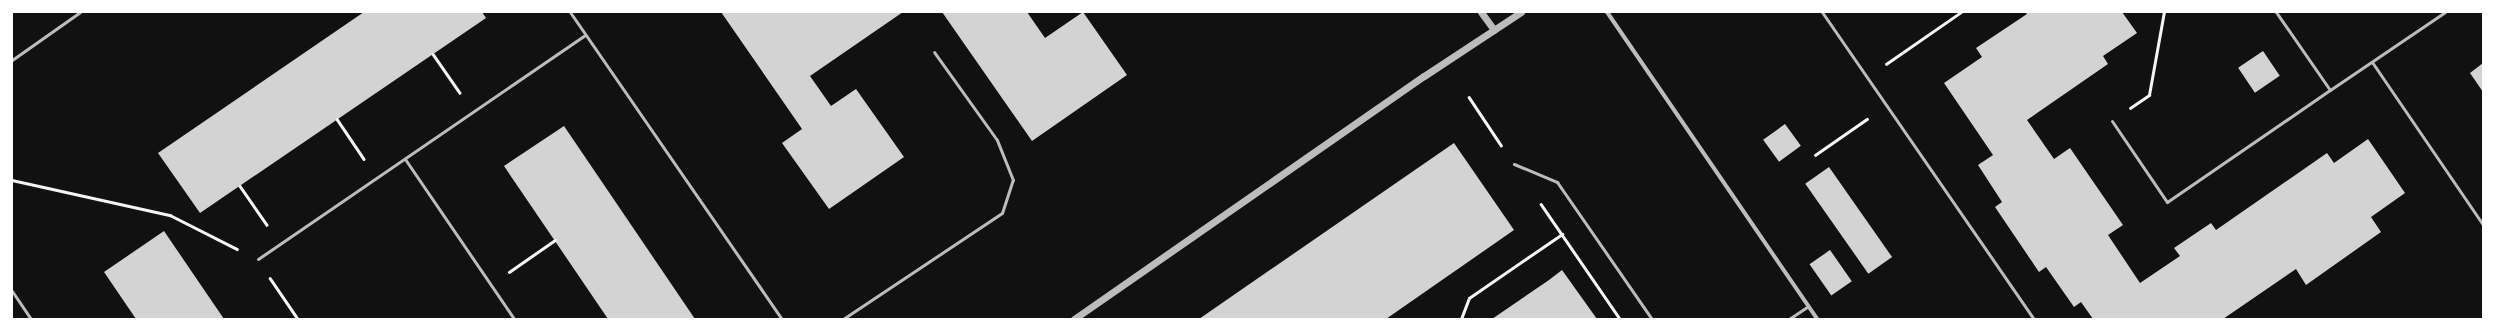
<!DOCTYPE html>
<html>
<head>
<meta charset="utf-8">
<style>
	body { margin:0 }
	#map { position:relative; width:2495px; height:331px; overflow:hidden; background:#111; font-family:Manrope,sans-serif }
	div>[style] { position:absolute }
	.building>* { inset:0; background:#d3d3d3; transform-origin:0 0 }
	.path>* { height:2.5px; margin:-1.25px; padding:0 1.25px; transform-origin:1.25px; border-radius:1.25px; background:#f5f5f5 }
	.service>* { height:3px; margin:-1.5px; padding:0 1.5px; transform-origin:1.5px; border-radius:1.5px; background:#bcbcbc }
	.minor>* { height:4px; margin:-2px; padding:0 2px; transform-origin:2px; border-radius:2px; background:#bcbcbc }
	.tertiary>* { height:7px; margin:-3.5px; padding:0 3.5px; transform-origin:3.5px; border-radius:3.5px; background:#bcbcbc }
	span { translate:-50% -50%; white-space:nowrap; text-align:center; line-height:1.15; -webkit-text-stroke:4px #fff; paint-order:stroke }
	.frame { position:absolute; inset:0; border:13px solid #fff; pointer-events:none }
</style>
</head>
<body>
<div id="map">
	<div class="building">
		<i style="clip-path:polygon(364px 12px,482px 12px,486px 18px,200px 213px,158px 153px)"></i>
		<i style="clip-path:polygon(721px 12px,903px 12px,810px 76px,831px 106px,856px 89px,904px 157px,829px 209px,782px 143px,802px 129px)"></i>
		<i style="clip-path:polygon(942px 12px,1027px 12px,1045px 38px,1083px 12px,1127px 75px,1032px 141px)"></i>
		<i style="clip-path:polygon(2025px 12px,2122px 12px,2137px 33px,2103px 56px,2108px 64px,2027px 120px,2054px 159px,2070px 148px,2123px 225px,2108px 235px,2140px 283px,2180px 256px,2174px 248px,2211px 223px,2216px 230px,2327px 153px,2334px 163px,2368px 139px,2405px 193px,2371px 217px,2381px 232px,2306px 285px,2296px 269px,2223px 319px,2093px 319px,2081px 302px,2074px 307px,2046px 267px,2039px 272px,1995px 207px,2002px 202px,1978px 165px,1993px 155px,1944px 83px,1982px 57px,1976px 48px,2027px 14px)"></i>
		<i style="left:2263px;top:51px;width:30px;height:30px;rotate:56deg"></i>
		<i style="clip-path:polygon(2483px 63px,2483px 92px,2470px 73px)"></i>
		<i style="left:1785px;top:124px;width:27px;height:27px;rotate:54deg"></i>
		<i style="clip-path:polygon(564px 126px,695px 319px,608px 319px,504px 166px)"></i>
		<i style="clip-path:polygon(1454px 143px,1514px 230px,1386px 319px,1199px 319px)"></i>
		<i style="left:1829px;top:167px;width:110px;height:29px;rotate:55deg"></i>
		<i style="clip-path:polygon(164px 231px,224px 319px,136px 319px,104px 272px)"></i>
		<i style="left:1830px;top:250px;width:38px;height:25px;rotate:55deg"></i>
		<i style="clip-path:polygon(1562px 270px,1597px 319px,1492px 319px,1549px 280px)"></i>
	</div>
	<div class="path">
		<i style="left:433px;top:54px;width:47px;rotate:55.3deg"></i>
		<i style="left:1886px;top:64px;width:91px;rotate:-34.7deg"></i>
		<i style="left:1469px;top:97px;width:58px;rotate:56.3deg"></i>
		<i style="left:2130px;top:108px;width:23px;rotate:-34deg"></i>
		<i style="left:2149px;top:95px;width:84px;rotate:-79.8deg"></i>
		<i style="left:337px;top:119px;width:48px;rotate:56deg"></i>
		<i style="left:1815px;top:155px;width:63px;rotate:-34.7deg"></i>
		<i style="left:12px;top:180px;width:162px;rotate:12.5deg"></i>
		<i style="left:170px;top:215px;width:75px;rotate:26.9deg"></i>
		<i style="left:240px;top:186px;width:47px;rotate:55.3deg"></i>
		<i style="left:1541px;top:204px;width:140px;rotate:55.5deg"></i>
		<i style="left:509px;top:272px;width:56px;rotate:-34.8deg"></i>
		<i style="left:270px;top:278px;width:50px;rotate:55.7deg"></i>
		<i style="left:1461px;top:319px;width:22px;rotate:-69deg"></i>
		<i style="left:1469px;top:298px;width:113px;rotate:-34.5deg"></i>
	</div>
	<div class="service">
		<i style="left:570px;top:12px;width:373px;rotate:55.4deg"></i>
		<i style="left:1822px;top:12px;width:373px;rotate:55.4deg"></i>
		<i style="left:12px;top:60px;width:83px;rotate:-35.2deg"></i>
		<i style="left:2372px;top:62px;width:197px;rotate:55.7deg"></i>
		<i style="left:2330px;top:90px;width:139px;rotate:-34.1deg"></i>
		<i style="left:2112px;top:121px;width:98px;rotate:55.8deg"></i>
		<i style="left:2167px;top:202px;width:198px;rotate:-34.5deg"></i>
		<i style="left:2330px;top:90px;width:95px;rotate:-124.7deg"></i>
		<i style="left:405px;top:159px;width:194px;rotate:55.7deg"></i>
		<i style="left:1514px;top:164px;width:47px;rotate:22.7deg"></i>
		<i style="left:1557px;top:182px;width:167px;rotate:55.3deg"></i>
		<i style="left:258px;top:259px;width:396px;rotate:-34.4deg"></i>
		<i style="left:12px;top:291px;width:34px;rotate:56deg"></i>
		<i style="left:843px;top:319px;width:191px;rotate:-33.7deg"></i>
		<i style="left:1002px;top:213px;width:35px;rotate:-72deg"></i>
		<i style="left:1013px;top:180px;width:43px;rotate:-111.8deg"></i>
		<i style="left:997px;top:140px;width:108px;rotate:-125.6deg"></i>
		<i style="left:1789px;top:319px;width:23px;rotate:-34deg"></i>
	</div>
	<div class="minor">
		<i style="left:1607px;top:12px;width:372px;rotate:55.6deg"></i>
	</div>
	<div class="tertiary">
		<i style="left:1481px;top:12px;width:22px;rotate:54deg"></i>
		<i style="left:1074px;top:319px;width:426px;rotate:-34.8deg"></i>
		<i style="left:1424px;top:76px;width:116px;rotate:-33.4deg"></i>
	</div>
	<div class="frame"></div>
</div>
</body>
</html>
